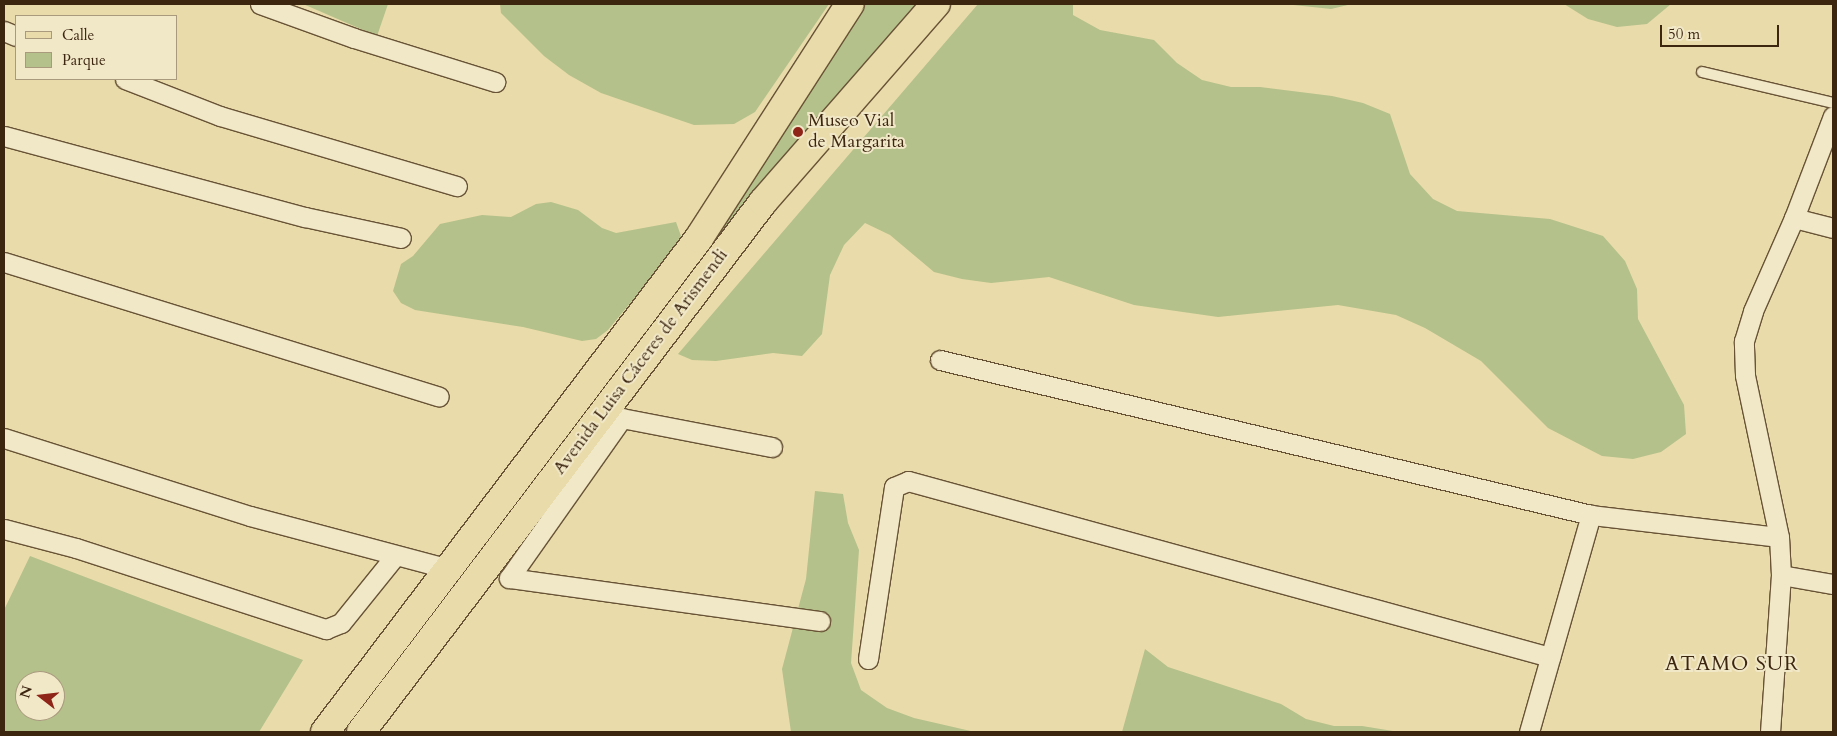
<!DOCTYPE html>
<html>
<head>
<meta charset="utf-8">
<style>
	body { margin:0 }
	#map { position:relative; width:1837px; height:736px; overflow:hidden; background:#e9dbaa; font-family:Cardo,serif }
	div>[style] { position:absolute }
	.green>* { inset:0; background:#b4c18a }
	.roads { filter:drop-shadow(1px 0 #685336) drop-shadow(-1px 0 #685336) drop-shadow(0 1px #685336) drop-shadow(0 -1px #685336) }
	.service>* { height:10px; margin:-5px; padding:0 5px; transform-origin:5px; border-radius:5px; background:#f1e8c8 }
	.minor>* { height:19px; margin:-9.5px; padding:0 9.5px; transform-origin:9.5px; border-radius:9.5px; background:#f1e8c8 }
	.primary>* { height:28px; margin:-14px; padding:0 14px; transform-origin:14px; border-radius:14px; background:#e9dbaa }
	.dots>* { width:14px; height:14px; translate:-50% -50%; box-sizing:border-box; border:2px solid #f1e8c8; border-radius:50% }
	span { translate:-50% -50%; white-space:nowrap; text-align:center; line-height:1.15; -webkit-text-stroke:4px #f1e8c8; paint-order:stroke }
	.poi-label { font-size:18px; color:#3d2610 }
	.left { translate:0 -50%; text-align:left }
	.street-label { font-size:18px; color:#3d2610 }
	.quarter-label { font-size:20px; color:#3d2610; letter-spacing:1px }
	.frame { position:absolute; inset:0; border:5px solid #3d2610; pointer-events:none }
	.legend { position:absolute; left:15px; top:15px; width:162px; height:65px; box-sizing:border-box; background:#f1e8c8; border:1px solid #a99a7e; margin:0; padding:6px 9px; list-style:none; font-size:15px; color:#3d2610 }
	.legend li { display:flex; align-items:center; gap:10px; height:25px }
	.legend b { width:25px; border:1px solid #a99a7e }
	.north { position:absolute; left:15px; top:671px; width:50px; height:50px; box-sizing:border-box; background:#f1e8c8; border:1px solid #a99a7e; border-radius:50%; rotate:286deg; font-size:14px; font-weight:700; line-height:20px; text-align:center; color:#3d2610 }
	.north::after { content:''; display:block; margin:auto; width:18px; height:22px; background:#8f2418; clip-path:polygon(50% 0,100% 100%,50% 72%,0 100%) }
	.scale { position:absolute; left:1660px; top:25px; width:119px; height:22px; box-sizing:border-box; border:2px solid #3d2610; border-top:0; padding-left:6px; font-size:15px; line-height:18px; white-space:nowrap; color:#3d2610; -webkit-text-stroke:4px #f1e8c8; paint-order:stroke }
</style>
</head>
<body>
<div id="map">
	<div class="green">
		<i style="clip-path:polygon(303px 4px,388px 4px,377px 36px)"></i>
		<i style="clip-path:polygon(500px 4px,829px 4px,755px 112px,734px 124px,694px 125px,601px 93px,569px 75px,544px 56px,501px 13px)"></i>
		<i style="clip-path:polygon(865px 4px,923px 4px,712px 250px,706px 245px,765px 160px)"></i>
		<i style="clip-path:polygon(978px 4px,1073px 4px,1073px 15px,1100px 30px,1154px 40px,1177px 63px,1202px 80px,1231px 87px,1260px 87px,1332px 96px,1363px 103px,1390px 114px,1410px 174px,1433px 199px,1457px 211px,1550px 219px,1603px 236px,1625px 261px,1637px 289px,1638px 319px,1684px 405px,1686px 434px,1661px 452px,1633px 459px,1602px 456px,1548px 428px,1481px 361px,1425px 328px,1396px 315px,1338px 305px,1218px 317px,1134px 305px,1049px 277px,991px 283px,962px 279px,934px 272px,890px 235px,865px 223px,844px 245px,830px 275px,822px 334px,802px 356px,773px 353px,716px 361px,692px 360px,678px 354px)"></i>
		<i style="clip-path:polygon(1284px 4px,1352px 4px,1331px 9px)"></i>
		<i style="clip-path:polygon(1564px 4px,1671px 4px,1647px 24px,1617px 27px,1588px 19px)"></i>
		<i style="clip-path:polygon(551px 202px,578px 210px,602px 228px,616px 233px,676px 222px,681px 236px,665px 261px,608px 330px,596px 339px,582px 341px,523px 327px,415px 310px,401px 303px,393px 291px,401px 264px,413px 256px,440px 224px,482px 215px,511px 217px,536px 204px)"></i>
		<i style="clip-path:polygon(815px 491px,843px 494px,848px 523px,859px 550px,851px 663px,861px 690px,887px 708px,914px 718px,975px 732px,791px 732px,782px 669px,806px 579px)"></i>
		<i style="clip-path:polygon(evenodd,30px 556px,303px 660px,259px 732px,4px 732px,4px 610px,30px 556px,25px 681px,55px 681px,55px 711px,25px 711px,25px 681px)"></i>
		<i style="clip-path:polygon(1145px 649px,1168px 667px,1281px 704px,1306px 719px,1334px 726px,1362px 726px,1399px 732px,1122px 732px)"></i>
	</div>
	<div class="roads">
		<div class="service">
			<i style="left:1702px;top:72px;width:135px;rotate:13.3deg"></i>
		</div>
		<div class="minor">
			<i style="left:260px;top:4px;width:100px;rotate:19.9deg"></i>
			<i style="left:354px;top:38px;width:148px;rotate:17.3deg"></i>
			<i style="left:4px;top:31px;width:13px;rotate:23deg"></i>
			<i style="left:125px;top:79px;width:102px;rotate:21.3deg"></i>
			<i style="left:220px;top:116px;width:247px;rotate:16.5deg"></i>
			<i style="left:4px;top:136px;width:312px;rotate:15.1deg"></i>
			<i style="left:305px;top:217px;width:98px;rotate:12.3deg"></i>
			<i style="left:1794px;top:218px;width:40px;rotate:14.4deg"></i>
			<i style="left:4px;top:262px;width:455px;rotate:17.2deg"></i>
			<i style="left:940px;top:360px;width:669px;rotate:13.39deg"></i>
			<i style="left:1591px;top:515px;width:189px;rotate:6.7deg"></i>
			<i style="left:4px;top:438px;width:258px;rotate:17.6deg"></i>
			<i style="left:250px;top:516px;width:206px;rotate:14.9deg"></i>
			<i style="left:772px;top:447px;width:153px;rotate:-169.1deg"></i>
			<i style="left:622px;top:418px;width:196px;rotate:125.2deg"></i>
			<i style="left:509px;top:578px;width:314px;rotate:7.9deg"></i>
			<i style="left:4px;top:529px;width:74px;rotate:14.8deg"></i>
			<i style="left:76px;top:548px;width:263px;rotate:18deg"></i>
			<i style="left:326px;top:629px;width:16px;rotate:-22deg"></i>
			<i style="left:341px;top:623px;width:86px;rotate:-51.1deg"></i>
			<i style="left:1781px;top:575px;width:53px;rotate:9.8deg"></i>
			<i style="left:868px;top:659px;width:174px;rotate:-81.4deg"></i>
			<i style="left:894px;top:487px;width:15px;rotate:-23deg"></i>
			<i style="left:908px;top:481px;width:666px;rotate:15.33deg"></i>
			<i style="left:1529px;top:732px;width:226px;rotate:-74.1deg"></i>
			<i style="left:1770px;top:732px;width:157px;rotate:-86deg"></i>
			<i style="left:1781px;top:575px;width:38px;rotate:-93deg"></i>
			<i style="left:1779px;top:537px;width:166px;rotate:-101.9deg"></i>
			<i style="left:1745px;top:375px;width:34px;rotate:-92deg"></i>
			<i style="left:1744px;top:341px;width:31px;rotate:-73deg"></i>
			<i style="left:1753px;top:311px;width:102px;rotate:-66.2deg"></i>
			<i style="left:1794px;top:218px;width:109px;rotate:-69.1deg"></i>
		</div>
		<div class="primary">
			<i style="left:325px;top:732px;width:620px;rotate:-52.87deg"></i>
			<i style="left:699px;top:238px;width:278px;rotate:-57.2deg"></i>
			<i style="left:361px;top:732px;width:665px;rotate:-52.82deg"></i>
			<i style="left:763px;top:202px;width:263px;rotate:-48.9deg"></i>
		</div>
	</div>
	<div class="dots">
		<i style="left:798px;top:132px;background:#8f2418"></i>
	</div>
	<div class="poi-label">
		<span class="left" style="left:808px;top:132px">Museo Vial<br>de Margarita</span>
	</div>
	<div class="street-label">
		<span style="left:641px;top:362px;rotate:-53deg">Avenida Luisa Cáceres de Arismendi</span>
	</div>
	<div class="quarter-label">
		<span style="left:1732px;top:663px">ATAMO SUR</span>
	</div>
	<div class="frame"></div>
	<ul class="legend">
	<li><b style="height:6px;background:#e9dbaa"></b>Calle</li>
	<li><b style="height:14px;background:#b4c18a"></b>Parque</li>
	</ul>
	<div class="north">N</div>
	<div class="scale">50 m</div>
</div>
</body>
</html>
